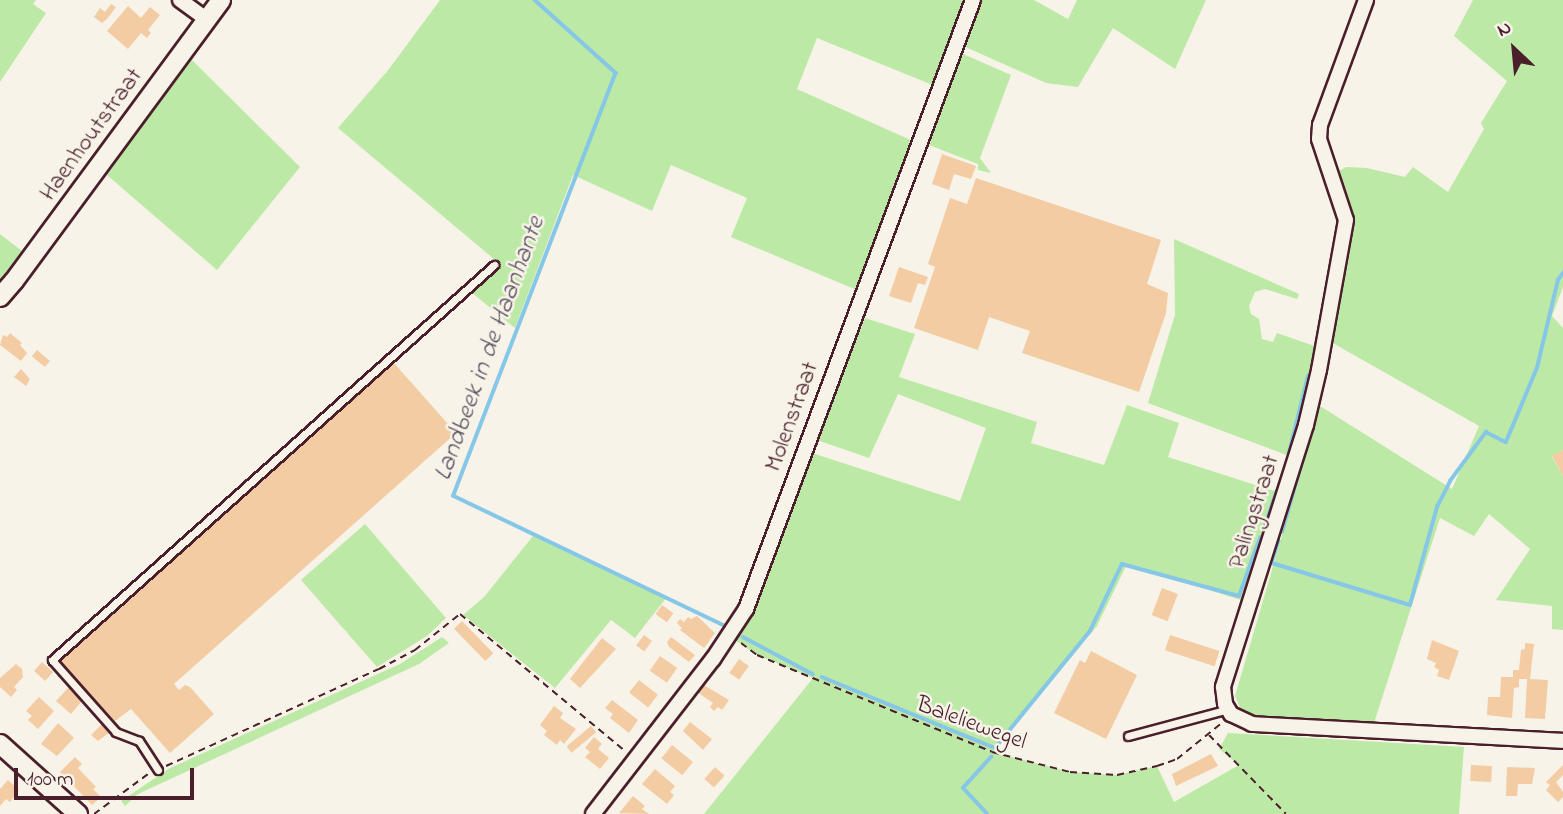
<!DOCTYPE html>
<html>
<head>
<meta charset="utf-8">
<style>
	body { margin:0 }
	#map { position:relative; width:1563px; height:814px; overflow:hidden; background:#f7f3e8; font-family:"Indie Flower",sans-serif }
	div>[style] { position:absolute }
	.green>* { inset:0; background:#bde9a6 }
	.stream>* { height:3.5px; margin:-1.75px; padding:0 1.75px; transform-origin:1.75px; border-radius:1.75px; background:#86c6e7 }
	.building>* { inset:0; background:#f3cca3; transform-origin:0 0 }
	.path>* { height:2px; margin-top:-1px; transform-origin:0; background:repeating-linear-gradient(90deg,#4a1f2b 0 7px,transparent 0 12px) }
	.roads { filter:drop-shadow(2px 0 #4a1f2b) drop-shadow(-2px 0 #4a1f2b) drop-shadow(0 2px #4a1f2b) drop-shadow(0 -2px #4a1f2b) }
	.service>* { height:7px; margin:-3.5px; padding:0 3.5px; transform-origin:3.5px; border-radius:3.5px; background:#f7f3e8 }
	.minor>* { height:14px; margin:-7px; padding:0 7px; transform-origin:7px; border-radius:7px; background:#f7f3e8 }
	.tertiary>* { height:18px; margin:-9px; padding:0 9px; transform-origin:9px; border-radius:9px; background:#f7f3e8 }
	span { translate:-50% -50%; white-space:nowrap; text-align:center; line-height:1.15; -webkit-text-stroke:5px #f7f3e8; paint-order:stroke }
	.street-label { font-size:24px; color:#4a1f2b }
	.water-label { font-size:26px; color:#5c5163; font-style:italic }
	.north { position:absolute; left:1479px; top:14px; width:70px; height:70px; -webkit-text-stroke:5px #f7f3e8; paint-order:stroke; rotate:334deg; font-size:19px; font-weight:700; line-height:28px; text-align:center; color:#4a1f2b }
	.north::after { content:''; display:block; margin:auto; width:24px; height:32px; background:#4a1f2b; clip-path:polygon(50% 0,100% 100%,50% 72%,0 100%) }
	.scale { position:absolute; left:14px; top:768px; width:180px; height:32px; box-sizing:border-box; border:4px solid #4a1f2b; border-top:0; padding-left:9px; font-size:21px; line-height:24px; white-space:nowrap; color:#4a1f2b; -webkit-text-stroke:5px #f7f3e8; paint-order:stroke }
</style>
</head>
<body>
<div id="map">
	<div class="green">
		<i style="clip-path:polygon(0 0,36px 0,33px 4px,46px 13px,0 82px)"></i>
		<i style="clip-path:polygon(440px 0,967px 0,935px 86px,817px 38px,797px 89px,915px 142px,859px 291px,731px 237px,747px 198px,671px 165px,652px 211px,573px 175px,515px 328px,471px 292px,501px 265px,338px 128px,389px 69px)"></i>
		<i style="clip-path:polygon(978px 0,1034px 0,1068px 19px,1077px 0,1206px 0,1175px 69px,1113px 28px,1078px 87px,1046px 83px,961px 45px)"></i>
		<i style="clip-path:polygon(1473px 0,1563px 0,1563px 287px,1552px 316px,1563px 328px,1563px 450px,1552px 457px,1563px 476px,1563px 630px,1552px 629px,1552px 606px,1496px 600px,1530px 549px,1489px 514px,1474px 536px,1440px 518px,1374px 723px,1252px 716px,1241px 710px,1235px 696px,1320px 406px,1452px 489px,1479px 426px,1331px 342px,1353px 221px,1348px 200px,1338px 178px,1339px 171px,1346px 167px,1367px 168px,1405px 177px,1413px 167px,1448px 192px,1484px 129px,1481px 123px,1507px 81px,1454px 36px)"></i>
		<i style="clip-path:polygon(961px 53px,1011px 75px,980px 158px,991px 173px,978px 170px,978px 164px,929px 145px)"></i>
		<i style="clip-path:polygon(189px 57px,300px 167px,217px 270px,107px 175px)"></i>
		<i style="clip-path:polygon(0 234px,22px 251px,0 280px)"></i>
		<i style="clip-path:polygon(1174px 239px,1299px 294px,1297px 299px,1265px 289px,1255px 292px,1249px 306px,1251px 314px,1259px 319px,1262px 339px,1273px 342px,1277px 333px,1320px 348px,1289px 456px,1148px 403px,1175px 315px)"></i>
		<i style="clip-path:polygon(865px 318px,915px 334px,899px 377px,1037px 422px,1031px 443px,1104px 465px,1127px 405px,1179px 423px,1168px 457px,1281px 493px,1247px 602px,1127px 564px,1097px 626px,993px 752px,1070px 772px,1117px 775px,1157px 766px,1174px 802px,1239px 765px,1219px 749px,1228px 733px,1464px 747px,1459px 814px,704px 814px,813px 678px,757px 655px,735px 640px,812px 453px,960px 501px,986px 428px,898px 394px,869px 458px,817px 440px)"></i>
		<i style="clip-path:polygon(365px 524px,446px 618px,427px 636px,377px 667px,301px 580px)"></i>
		<i style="clip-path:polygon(533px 536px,666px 598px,635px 638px,611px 620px,555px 688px,463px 615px,484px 597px)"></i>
		<i style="clip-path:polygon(442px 637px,449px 643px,419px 664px,138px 794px,125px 806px,121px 801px,170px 768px,400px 664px)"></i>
	</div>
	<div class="stream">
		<i style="left:535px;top:0;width:109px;rotate:42deg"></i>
		<i style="left:616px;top:73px;width:453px;rotate:111deg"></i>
		<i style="left:454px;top:496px;width:304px;rotate:25.6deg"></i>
		<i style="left:1289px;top:453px;width:79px;rotate:-76.1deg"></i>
		<i style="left:1264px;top:528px;width:39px;rotate:-71deg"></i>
		<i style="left:1282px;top:532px;width:132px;rotate:-74.2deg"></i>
		<i style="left:1279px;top:541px;width:23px;rotate:108deg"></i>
		<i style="left:1272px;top:563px;width:144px;rotate:16.9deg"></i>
		<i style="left:1410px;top:605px;width:102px;rotate:-74.6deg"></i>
		<i style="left:1437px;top:507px;width:29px;rotate:-63deg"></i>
		<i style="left:1450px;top:481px;width:61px;rotate:-53.7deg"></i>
		<i style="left:1486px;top:432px;width:22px;rotate:27deg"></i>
		<i style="left:1506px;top:442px;width:80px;rotate:-67.3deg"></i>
		<i style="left:1537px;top:368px;width:90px;rotate:-76.6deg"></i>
		<i style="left:1558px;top:280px;width:9px;rotate:-54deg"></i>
		<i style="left:743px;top:637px;width:79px;rotate:27.9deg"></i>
		<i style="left:822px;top:677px;width:187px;rotate:22.3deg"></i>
		<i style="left:995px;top:748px;width:151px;rotate:-50.9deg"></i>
		<i style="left:1090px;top:631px;width:74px;rotate:-64.5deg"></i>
		<i style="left:1122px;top:564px;width:121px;rotate:15.3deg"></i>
		<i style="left:1239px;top:596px;width:62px;rotate:-70.1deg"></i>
		<i style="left:987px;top:814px;width:35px;rotate:-133deg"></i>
		<i style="left:963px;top:788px;width:42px;rotate:-47.9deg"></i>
	</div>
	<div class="building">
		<i style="clip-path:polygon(111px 4px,116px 7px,107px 19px,102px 23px,94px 17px,100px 8px,105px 12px)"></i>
		<i style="clip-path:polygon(128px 6px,141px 18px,150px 7px,160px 15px,148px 30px,151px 33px,147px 38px,141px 33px,128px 49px,107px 31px)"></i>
		<i style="clip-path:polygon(942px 154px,976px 166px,971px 179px,954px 174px,949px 190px,932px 184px)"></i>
		<i style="clip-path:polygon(976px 178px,1161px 240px,1147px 284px,1168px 293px,1166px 313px,1139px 392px,1022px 353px,1030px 331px,989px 317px,978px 350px,914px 328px,935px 267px,928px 264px,950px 198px,967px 204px)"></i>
		<i style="clip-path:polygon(899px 267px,928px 277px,925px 285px,918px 283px,911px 303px,889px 296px)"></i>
		<i style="clip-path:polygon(10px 333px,22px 343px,20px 345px,27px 353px,21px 361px,0 345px,3px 335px,7px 337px)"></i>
		<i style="left:37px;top:350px;width:17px;height:8px;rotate:40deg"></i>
		<i style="clip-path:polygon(393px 362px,456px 433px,174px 684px,179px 690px,185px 685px,190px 687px,214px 714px,170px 753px,131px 709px,115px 721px,58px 660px)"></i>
		<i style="clip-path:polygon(21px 369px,30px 379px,26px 386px,14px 377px)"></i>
		<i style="clip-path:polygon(1563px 450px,1563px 476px,1552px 456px)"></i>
		<i style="left:1162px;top:588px;width:17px;height:29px;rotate:21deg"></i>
		<i style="left:662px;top:605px;width:14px;height:11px;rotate:36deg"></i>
		<i style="clip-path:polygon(697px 616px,715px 633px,704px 648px,680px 630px,682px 628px,677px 623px,680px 619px,684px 622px,688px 617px,691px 619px)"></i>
		<i style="left:462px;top:621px;width:45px;height:11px;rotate:46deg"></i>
		<i style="left:644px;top:635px;width:10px;height:13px;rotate:37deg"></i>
		<i style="left:1170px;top:635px;width:52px;height:16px;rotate:18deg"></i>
		<i style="clip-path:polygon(671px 637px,695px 655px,689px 662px,669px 647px,667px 642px)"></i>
		<i style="clip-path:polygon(602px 638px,616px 649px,580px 688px,570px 679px)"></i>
		<i style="clip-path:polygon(1432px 640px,1459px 651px,1449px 680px,1437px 676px,1439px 670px,1434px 667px,1436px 663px,1427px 659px)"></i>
		<i style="clip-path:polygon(1525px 643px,1534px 644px,1530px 679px,1548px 680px,1545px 719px,1525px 718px,1527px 679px,1519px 679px,1519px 687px,1514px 688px,1512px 718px,1487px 715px,1488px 697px,1500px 697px,1501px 677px,1513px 677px,1513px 670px,1519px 670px,1521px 650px,1525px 649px)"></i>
		<i style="clip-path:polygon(1091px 651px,1137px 675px,1106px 739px,1054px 713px,1080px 660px,1085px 663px)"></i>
		<i style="left:660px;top:656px;width:21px;height:18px;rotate:35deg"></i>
		<i style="left:739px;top:659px;width:12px;height:17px;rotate:35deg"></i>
		<i style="left:42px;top:662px;width:15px;height:12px;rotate:42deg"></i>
		<i style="clip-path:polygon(16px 664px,22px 669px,23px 677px,14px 687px,17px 690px,11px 697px,0 687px,0 678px)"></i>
		<i style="left:639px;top:680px;width:24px;height:16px;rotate:38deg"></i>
		<i style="clip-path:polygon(702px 684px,729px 700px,722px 710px,718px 707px,714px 711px,710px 707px,713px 703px,697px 692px)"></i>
		<i style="clip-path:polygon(69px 687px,82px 701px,71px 714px,56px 701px)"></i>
		<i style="clip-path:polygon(39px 697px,54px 711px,38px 729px,28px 720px,32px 716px,26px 711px)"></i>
		<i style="clip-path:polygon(612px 700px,638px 720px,629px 733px,610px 718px,613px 714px,605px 708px)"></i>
		<i style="clip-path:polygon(554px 706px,563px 713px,560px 718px,576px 729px,564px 744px,560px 740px,557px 745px,544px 735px,547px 731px,540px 725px)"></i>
		<i style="clip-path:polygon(690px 722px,712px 739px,703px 750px,683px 731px)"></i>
		<i style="clip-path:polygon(58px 723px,74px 738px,57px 756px,41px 744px)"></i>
		<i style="clip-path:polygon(102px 724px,110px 732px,98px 741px,91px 735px)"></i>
		<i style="left:591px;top:726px;width:8px;height:32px;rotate:50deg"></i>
		<i style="clip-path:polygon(594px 737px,602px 744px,598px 749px,609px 758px,600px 769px,585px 757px,590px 752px,585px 748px)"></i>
		<i style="left:672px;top:745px;width:27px;height:17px;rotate:39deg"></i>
		<i style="clip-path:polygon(1211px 754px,1218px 766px,1176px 786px,1172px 774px)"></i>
		<i style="clip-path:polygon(75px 757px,82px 764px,78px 768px,96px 787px,93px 789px,101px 797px,92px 805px,60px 772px)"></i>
		<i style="left:1471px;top:765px;width:21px;height:16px;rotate:3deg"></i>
		<i style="clip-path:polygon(1563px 765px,1563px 775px,1556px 782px,1563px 792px,1563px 797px,1558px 802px,1546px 790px,1550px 785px,1546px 782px)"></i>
		<i style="left:715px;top:767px;width:13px;height:16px;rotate:42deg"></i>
		<i style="clip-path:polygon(1507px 767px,1535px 768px,1532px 784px,1518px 784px,1517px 796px,1506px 796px)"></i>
		<i style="clip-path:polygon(655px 769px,675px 786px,670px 792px,674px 795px,667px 804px,642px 784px)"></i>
		<i style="clip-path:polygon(8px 780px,19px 790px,10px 802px,6px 799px,0 806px,0 789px)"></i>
		<i style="clip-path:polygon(633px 796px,645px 806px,642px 809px,649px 814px,619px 813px)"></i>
	</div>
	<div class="path">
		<i style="left:741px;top:643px;width:20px;rotate:37deg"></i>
		<i style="left:757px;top:655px;width:254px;rotate:22.4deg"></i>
		<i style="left:992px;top:752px;width:81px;rotate:14.4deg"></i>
		<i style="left:1070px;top:772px;width:47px;rotate:3.7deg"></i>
		<i style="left:1117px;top:775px;width:41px;rotate:-12.7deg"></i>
		<i style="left:1157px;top:766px;width:21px;rotate:-19deg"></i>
		<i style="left:1177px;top:759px;width:59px;rotate:-38.8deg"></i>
		<i style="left:1209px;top:735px;width:110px;rotate:45.7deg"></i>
		<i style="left:166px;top:766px;width:234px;rotate:-24.5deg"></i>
		<i style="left:379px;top:669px;width:41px;rotate:-27.8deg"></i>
		<i style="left:415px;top:650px;width:58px;rotate:-38.7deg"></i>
		<i style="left:460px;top:614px;width:216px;rotate:39.7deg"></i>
		<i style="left:94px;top:814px;width:67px;rotate:-36.5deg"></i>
	</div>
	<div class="roads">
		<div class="service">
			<i style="left:1128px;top:736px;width:105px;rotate:-15deg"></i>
			<i style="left:158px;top:770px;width:35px;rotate:-123deg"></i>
			<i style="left:139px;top:741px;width:25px;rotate:-159deg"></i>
			<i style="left:116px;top:732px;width:96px;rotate:-131.6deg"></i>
			<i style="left:52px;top:660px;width:593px;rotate:-41.79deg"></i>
		</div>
		<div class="minor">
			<i style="left:180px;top:0;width:32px;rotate:36deg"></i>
			<i style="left:1366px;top:0;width:133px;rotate:110.2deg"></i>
			<i style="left:1320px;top:125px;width:14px;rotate:94deg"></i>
			<i style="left:1319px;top:139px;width:85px;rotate:71.6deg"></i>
			<i style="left:1346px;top:220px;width:152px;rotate:100.2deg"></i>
			<i style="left:1319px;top:370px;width:57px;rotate:103.3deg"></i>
			<i style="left:1306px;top:425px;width:275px;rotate:107.6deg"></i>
			<i style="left:1223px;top:687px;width:17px;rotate:83deg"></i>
			<i style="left:1225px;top:704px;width:12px;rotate:59deg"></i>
			<i style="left:1231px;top:714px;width:23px;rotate:25deg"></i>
			<i style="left:1252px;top:724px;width:311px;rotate:3.1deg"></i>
			<i style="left:593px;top:814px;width:196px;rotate:-52.3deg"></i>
			<i style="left:713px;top:659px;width:60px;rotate:-56.6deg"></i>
			<i style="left:746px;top:609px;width:650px;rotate:-69.56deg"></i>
		</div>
		<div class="tertiary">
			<i style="left:0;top:297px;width:21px;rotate:-49deg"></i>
			<i style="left:14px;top:281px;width:349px;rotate:-53.6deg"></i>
			<i style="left:0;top:744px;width:105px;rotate:41.9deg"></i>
		</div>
	</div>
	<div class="street-label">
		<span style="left:92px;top:135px;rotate:-54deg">Haenhoutstraat</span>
		<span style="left:793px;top:417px;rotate:-70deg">Molenstraat</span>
		<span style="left:1255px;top:512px;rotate:-72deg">Palingstraat</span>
		<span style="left:971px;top:724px;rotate:20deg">Baleliewegel</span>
	</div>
	<div class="water-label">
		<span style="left:491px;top:349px;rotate:-70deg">Landbeek in de Haanhante</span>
	</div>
	<div class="north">N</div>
	<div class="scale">100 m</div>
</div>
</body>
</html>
